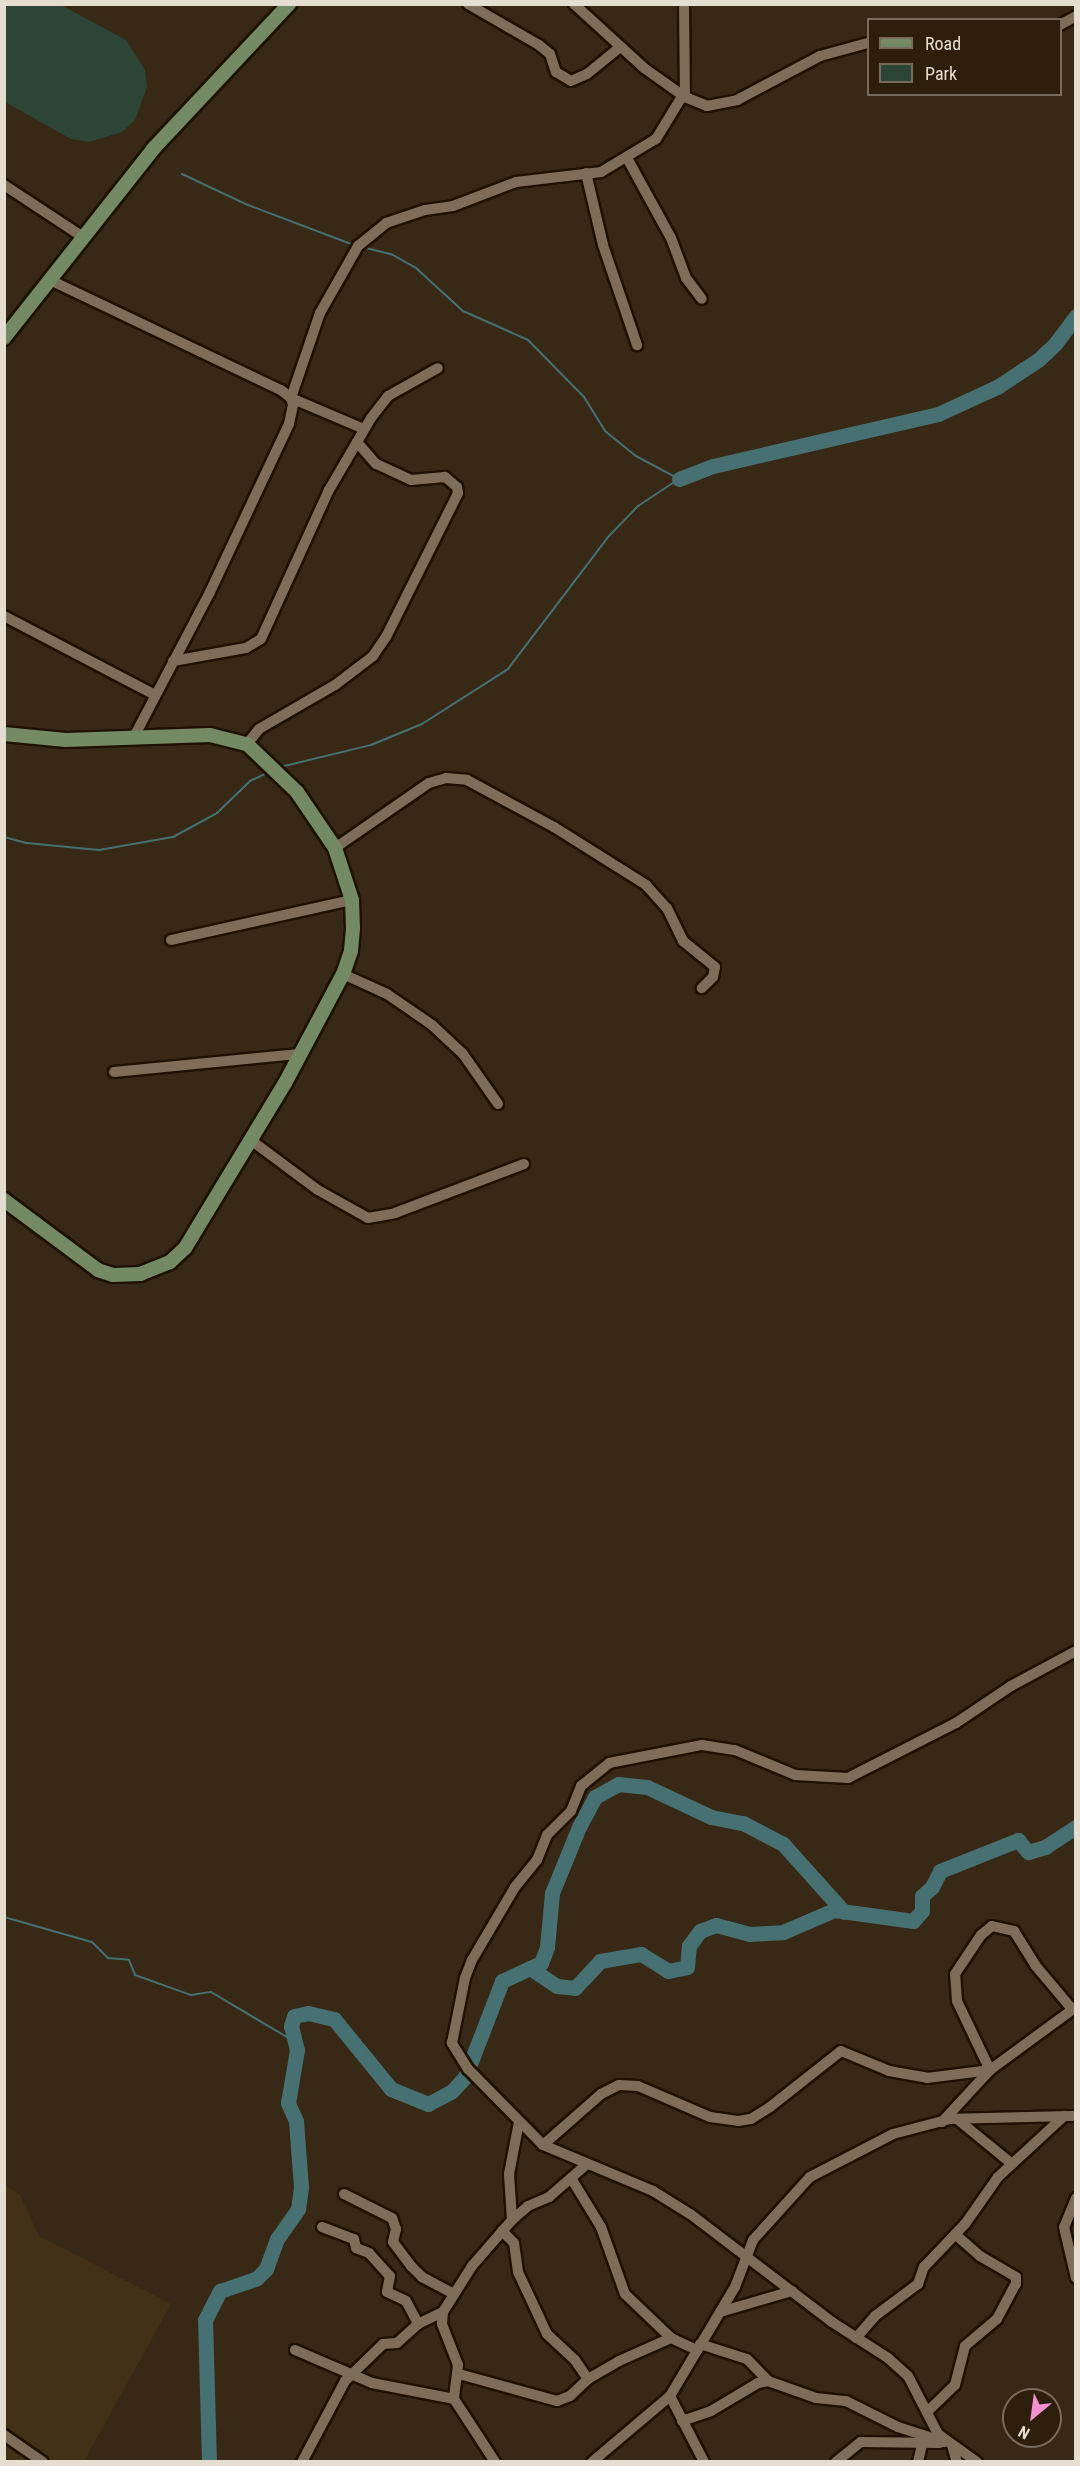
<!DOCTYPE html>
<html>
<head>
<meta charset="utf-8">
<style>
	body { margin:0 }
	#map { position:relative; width:1080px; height:2466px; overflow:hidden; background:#372916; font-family:"Roboto Condensed",sans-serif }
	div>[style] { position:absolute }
	.built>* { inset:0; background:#433117 }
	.green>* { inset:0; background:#2d4535 }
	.stream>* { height:2px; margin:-1px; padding:0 1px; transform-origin:1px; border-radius:1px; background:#467071 }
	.river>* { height:15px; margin:-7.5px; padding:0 7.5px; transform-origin:7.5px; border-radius:7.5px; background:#467071 }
	.roads { filter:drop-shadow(2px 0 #1e1101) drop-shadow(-2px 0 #1e1101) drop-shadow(0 2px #1e1101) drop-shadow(0 -2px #1e1101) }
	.street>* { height:10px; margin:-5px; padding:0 5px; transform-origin:5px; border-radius:5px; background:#7e6e59 }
	.secondary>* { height:14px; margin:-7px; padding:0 7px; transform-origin:7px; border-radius:7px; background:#738a64 }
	span { translate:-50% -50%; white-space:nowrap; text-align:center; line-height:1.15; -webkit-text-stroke:5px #2d1f0c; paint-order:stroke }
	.frame { position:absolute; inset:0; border:6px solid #e6ddd1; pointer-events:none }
	.legend { position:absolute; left:867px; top:18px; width:195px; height:78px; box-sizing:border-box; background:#2d1f0c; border:2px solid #776b5b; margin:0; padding:8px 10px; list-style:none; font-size:18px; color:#e6ddd1 }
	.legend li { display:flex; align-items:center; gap:12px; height:30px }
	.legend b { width:30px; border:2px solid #776b5b }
	.north { position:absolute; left:1002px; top:2388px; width:60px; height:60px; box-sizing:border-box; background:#2d1f0c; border:2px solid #776b5b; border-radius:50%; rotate:209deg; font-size:16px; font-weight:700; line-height:24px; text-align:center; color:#e6ddd1 }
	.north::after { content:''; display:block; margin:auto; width:21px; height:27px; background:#f491d3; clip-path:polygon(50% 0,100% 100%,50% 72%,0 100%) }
</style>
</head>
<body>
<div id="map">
	<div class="built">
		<i style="clip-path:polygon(4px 2185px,20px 2195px,39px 2236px,171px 2304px,84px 2461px,5px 2461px)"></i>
	</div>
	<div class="green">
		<i style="clip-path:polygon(5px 4px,61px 5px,126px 40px,145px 70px,147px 87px,135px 120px,122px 132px,89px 142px,71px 139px,5px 102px)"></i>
	</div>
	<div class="stream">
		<i style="left:182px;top:174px;width:73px;rotate:25.2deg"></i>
		<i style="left:248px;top:205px;width:113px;rotate:20.7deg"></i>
		<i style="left:362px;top:247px;width:30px;rotate:14deg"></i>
		<i style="left:391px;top:254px;width:29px;rotate:29deg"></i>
		<i style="left:416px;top:268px;width:64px;rotate:42.5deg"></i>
		<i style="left:463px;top:311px;width:71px;rotate:24deg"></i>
		<i style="left:528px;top:340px;width:80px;rotate:45.5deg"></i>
		<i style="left:584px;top:397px;width:40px;rotate:58deg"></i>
		<i style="left:605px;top:431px;width:40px;rotate:39deg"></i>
		<i style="left:636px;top:456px;width:49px;rotate:28.1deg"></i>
		<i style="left:280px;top:767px;width:94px;rotate:-13.6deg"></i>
		<i style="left:371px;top:745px;width:55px;rotate:-22.4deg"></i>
		<i style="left:422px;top:724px;width:102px;rotate:-32.6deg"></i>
		<i style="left:508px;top:669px;width:167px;rotate:-52.8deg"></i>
		<i style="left:609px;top:536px;width:42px;rotate:-46deg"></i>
		<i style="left:638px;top:506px;width:49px;rotate:-33.4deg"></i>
		<i style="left:4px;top:837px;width:24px;rotate:15deg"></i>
		<i style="left:27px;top:843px;width:72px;rotate:5.6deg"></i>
		<i style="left:99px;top:850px;width:75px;rotate:-10deg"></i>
		<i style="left:173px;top:837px;width:50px;rotate:-28.6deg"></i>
		<i style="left:217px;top:813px;width:46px;rotate:-44.1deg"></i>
		<i style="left:250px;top:781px;width:21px;rotate:-25deg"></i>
		<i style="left:4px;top:1917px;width:91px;rotate:15.9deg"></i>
		<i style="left:92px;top:1942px;width:23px;rotate:45deg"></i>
		<i style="left:108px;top:1958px;width:21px;rotate:5deg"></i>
		<i style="left:129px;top:1960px;width:16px;rotate:68deg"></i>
		<i style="left:135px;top:1975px;width:59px;rotate:19.7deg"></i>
		<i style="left:191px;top:1995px;width:20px;rotate:-9deg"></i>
		<i style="left:211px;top:1992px;width:94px;rotate:30.7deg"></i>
	</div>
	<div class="river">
		<i style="left:679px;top:479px;width:36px;rotate:-21deg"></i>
		<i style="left:713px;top:466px;width:231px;rotate:-13deg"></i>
		<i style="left:938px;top:414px;width:65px;rotate:-24.6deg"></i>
		<i style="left:997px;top:387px;width:49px;rotate:-33.4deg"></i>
		<i style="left:1038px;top:360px;width:23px;rotate:-43deg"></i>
		<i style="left:1055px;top:344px;width:35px;rotate:-53deg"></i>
		<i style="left:530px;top:1968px;width:12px;rotate:-24deg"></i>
		<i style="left:541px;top:1963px;width:17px;rotate:-69deg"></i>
		<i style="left:547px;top:1947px;width:54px;rotate:-84.7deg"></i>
		<i style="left:552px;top:1893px;width:71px;rotate:-67.8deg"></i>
		<i style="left:579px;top:1827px;width:34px;rotate:-62deg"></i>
		<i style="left:595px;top:1797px;width:26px;rotate:-29deg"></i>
		<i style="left:618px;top:1784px;width:29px;rotate:6deg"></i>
		<i style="left:647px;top:1787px;width:71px;rotate:25.1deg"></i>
		<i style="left:711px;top:1817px;width:33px;rotate:11deg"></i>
		<i style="left:743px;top:1823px;width:45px;rotate:27.7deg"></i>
		<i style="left:783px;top:1844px;width:91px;rotate:48.1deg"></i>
		<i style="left:209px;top:2462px;width:142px;rotate:-91.6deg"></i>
		<i style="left:205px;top:2320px;width:33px;rotate:-63deg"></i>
		<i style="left:220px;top:2291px;width:39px;rotate:-19deg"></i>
		<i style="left:257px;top:2278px;width:13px;rotate:-45deg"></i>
		<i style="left:266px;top:2269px;width:32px;rotate:-70deg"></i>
		<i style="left:277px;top:2239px;width:37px;rotate:-55deg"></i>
		<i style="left:298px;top:2209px;width:22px;rotate:-82deg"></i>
		<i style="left:301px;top:2187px;width:66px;rotate:-94.3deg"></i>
		<i style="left:296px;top:2121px;width:20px;rotate:-114deg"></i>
		<i style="left:288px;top:2103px;width:54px;rotate:-80.4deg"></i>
		<i style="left:297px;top:2050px;width:25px;rotate:-104deg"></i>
		<i style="left:291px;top:2026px;width:10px;rotate:-73deg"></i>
		<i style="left:294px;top:2016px;width:14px;rotate:-12deg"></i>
		<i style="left:308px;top:2013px;width:27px;rotate:13deg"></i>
		<i style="left:334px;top:2019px;width:90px;rotate:50.8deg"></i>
		<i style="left:391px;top:2089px;width:40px;rotate:22deg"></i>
		<i style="left:428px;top:2104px;width:27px;rotate:-28deg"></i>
		<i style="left:452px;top:2091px;width:19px;rotate:-47deg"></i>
		<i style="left:465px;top:2077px;width:103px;rotate:-68.9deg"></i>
		<i style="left:502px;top:1981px;width:31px;rotate:-25deg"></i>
		<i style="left:530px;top:1968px;width:32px;rotate:34deg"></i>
		<i style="left:557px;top:1986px;width:18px;rotate:6deg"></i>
		<i style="left:575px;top:1988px;width:37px;rotate:-47deg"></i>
		<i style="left:600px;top:1961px;width:42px;rotate:-9.7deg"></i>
		<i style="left:641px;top:1954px;width:32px;rotate:32deg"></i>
		<i style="left:668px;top:1971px;width:19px;rotate:-12deg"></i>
		<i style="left:687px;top:1967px;width:21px;rotate:-85deg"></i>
		<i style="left:689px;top:1946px;width:19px;rotate:-54deg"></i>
		<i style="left:700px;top:1931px;width:17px;rotate:-21deg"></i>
		<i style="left:716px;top:1925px;width:34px;rotate:15deg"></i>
		<i style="left:749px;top:1934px;width:34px;rotate:-3deg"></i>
		<i style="left:783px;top:1932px;width:56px;rotate:-23.3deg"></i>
		<i style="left:834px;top:1910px;width:80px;rotate:7.9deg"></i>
		<i style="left:913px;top:1921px;width:13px;rotate:-48deg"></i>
		<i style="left:922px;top:1911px;width:15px;rotate:-90deg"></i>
		<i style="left:922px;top:1896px;width:13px;rotate:-42deg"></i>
		<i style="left:932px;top:1887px;width:18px;rotate:-63deg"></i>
		<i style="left:940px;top:1871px;width:84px;rotate:-21.7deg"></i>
		<i style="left:1018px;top:1840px;width:16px;rotate:50deg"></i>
		<i style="left:1028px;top:1852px;width:18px;rotate:-16deg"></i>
		<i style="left:1045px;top:1847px;width:37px;rotate:-33deg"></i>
	</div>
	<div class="roads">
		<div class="street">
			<i style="left:468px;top:4px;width:82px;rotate:30deg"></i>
			<i style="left:539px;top:45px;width:14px;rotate:39deg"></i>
			<i style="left:550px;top:54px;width:19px;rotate:72deg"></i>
			<i style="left:556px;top:72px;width:17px;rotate:31deg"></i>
			<i style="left:571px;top:81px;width:17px;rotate:-24deg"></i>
			<i style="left:587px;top:74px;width:43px;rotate:-39.3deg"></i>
			<i style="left:574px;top:4px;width:95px;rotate:42.4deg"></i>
			<i style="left:644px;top:68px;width:50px;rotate:35.3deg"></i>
			<i style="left:685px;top:97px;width:24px;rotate:22deg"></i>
			<i style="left:707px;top:106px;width:31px;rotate:-11deg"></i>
			<i style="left:737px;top:100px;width:94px;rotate:-27.9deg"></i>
			<i style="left:820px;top:56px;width:50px;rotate:-15.2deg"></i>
			<i style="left:684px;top:4px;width:93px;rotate:89.4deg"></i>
			<i style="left:1060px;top:25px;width:18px;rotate:-29deg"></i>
			<i style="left:627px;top:158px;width:91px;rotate:61.2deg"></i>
			<i style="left:671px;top:238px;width:43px;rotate:69.4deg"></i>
			<i style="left:686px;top:278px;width:26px;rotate:53deg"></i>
			<i style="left:586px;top:173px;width:74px;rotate:76.7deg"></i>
			<i style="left:603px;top:245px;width:106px;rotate:71.2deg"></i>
			<i style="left:4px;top:185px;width:95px;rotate:33.4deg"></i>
			<i style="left:50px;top:280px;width:256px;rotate:25.5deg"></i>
			<i style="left:281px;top:390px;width:13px;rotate:39deg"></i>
			<i style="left:291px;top:398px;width:7px;rotate:74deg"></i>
			<i style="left:293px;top:405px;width:19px;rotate:102deg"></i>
			<i style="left:289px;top:424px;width:186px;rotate:115.2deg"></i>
			<i style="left:210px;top:592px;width:164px;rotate:117.7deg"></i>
			<i style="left:364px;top:429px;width:79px;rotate:-157deg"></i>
			<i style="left:291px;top:398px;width:90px;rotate:-71.2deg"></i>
			<i style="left:320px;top:313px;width:77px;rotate:-60.4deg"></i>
			<i style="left:358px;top:246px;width:36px;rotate:-39deg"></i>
			<i style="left:386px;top:223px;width:41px;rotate:-18.4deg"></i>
			<i style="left:425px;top:210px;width:28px;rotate:-8deg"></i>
			<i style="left:453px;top:206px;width:67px;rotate:-20.9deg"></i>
			<i style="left:516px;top:182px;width:86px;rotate:-6.7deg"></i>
			<i style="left:601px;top:172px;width:64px;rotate:-31deg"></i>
			<i style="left:656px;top:139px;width:52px;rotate:-58.5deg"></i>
			<i style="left:4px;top:616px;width:170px;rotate:27.6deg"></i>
			<i style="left:173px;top:661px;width:74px;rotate:-10.1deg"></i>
			<i style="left:246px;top:648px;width:17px;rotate:-31deg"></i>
			<i style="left:261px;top:639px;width:164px;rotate:-65.5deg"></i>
			<i style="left:329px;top:490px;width:83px;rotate:-59.7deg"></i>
			<i style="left:371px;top:418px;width:28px;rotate:-52deg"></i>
			<i style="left:388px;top:396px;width:57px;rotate:-29.2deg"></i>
			<i style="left:247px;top:744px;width:19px;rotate:-51deg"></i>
			<i style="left:259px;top:729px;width:88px;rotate:-30.1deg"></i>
			<i style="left:335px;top:685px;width:48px;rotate:-37.3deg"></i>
			<i style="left:373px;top:656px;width:23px;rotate:-56deg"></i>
			<i style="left:386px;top:637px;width:161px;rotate:-63.4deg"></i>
			<i style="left:458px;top:493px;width:6px;rotate:-99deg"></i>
			<i style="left:457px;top:487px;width:16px;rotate:-140deg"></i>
			<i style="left:445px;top:477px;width:34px;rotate:175deg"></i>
			<i style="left:411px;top:480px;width:38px;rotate:-155deg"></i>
			<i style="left:376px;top:464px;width:29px;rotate:-131deg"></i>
			<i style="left:335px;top:848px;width:114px;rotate:-34.7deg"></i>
			<i style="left:429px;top:783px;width:18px;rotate:-16deg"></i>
			<i style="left:446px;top:778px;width:21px;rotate:5deg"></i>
			<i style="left:467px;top:780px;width:99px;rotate:28.4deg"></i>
			<i style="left:554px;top:827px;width:109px;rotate:32.2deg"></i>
			<i style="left:646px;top:885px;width:31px;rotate:48deg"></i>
			<i style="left:667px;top:908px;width:37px;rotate:64deg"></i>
			<i style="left:683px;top:941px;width:41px;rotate:39.1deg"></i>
			<i style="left:715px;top:967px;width:10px;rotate:101deg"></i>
			<i style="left:713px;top:977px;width:16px;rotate:135deg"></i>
			<i style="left:171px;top:940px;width:185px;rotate:-12.5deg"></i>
			<i style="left:343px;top:974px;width:48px;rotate:24.4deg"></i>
			<i style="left:387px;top:994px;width:55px;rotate:34.6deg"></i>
			<i style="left:432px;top:1025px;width:42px;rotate:43.1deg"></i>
			<i style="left:463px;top:1054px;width:61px;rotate:55deg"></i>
			<i style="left:114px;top:1072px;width:186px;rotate:-5.6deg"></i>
			<i style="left:252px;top:1141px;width:82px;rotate:36.6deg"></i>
			<i style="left:318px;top:1190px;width:57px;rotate:29.2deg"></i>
			<i style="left:368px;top:1218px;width:27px;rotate:-10deg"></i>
			<i style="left:395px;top:1213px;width:138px;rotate:-20.8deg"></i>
			<i style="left:957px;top:2119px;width:71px;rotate:39.3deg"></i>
			<i style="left:942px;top:2122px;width:71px;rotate:-47.3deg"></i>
			<i style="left:990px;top:2070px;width:107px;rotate:-36.2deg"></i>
			<i style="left:543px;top:2145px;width:77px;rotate:-41.3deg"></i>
			<i style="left:601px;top:2094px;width:20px;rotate:-27deg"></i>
			<i style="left:619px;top:2085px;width:19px;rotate:3deg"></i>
			<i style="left:638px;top:2086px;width:78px;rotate:23.3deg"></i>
			<i style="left:710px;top:2117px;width:28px;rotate:8deg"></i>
			<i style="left:738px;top:2121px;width:13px;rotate:-9deg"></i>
			<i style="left:751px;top:2119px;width:22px;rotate:-32deg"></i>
			<i style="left:770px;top:2107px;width:90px;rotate:-38.3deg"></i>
			<i style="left:841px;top:2051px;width:52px;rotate:22.6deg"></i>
			<i style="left:889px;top:2071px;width:39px;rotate:10deg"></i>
			<i style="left:927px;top:2078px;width:64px;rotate:-7.2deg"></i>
			<i style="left:990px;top:2070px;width:76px;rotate:-115.6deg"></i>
			<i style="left:957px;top:2001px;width:27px;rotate:-94deg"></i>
			<i style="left:955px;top:1974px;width:47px;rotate:-56.3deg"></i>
			<i style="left:981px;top:1935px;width:14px;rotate:-39deg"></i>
			<i style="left:992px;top:1926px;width:23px;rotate:13deg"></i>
			<i style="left:1014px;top:1931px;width:40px;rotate:58deg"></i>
			<i style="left:1035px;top:1965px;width:57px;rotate:49.9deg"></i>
			<i style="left:571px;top:2178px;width:57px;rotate:58.5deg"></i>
			<i style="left:601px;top:2227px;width:71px;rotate:70.3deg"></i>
			<i style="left:625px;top:2294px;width:64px;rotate:43.7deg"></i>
			<i style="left:671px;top:2338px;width:29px;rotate:25deg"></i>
			<i style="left:344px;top:2194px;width:54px;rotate:26.6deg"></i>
			<i style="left:392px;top:2218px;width:12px;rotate:70deg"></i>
			<i style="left:396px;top:2229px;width:13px;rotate:103deg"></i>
			<i style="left:393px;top:2242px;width:30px;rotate:53deg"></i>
			<i style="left:411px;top:2266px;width:16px;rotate:45deg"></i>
			<i style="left:422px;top:2277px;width:36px;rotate:28deg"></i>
			<i style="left:1076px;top:2198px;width:31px;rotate:112deg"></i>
			<i style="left:1064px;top:2227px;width:52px;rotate:76.8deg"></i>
			<i style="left:512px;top:2220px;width:46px;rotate:-93.7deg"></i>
			<i style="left:509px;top:2174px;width:53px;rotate:-79.1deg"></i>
			<i style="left:322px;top:2227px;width:34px;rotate:21deg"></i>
			<i style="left:354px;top:2239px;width:9px;rotate:77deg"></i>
			<i style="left:356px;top:2248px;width:14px;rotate:21deg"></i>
			<i style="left:369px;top:2253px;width:31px;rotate:48deg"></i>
			<i style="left:390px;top:2276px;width:16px;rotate:101deg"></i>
			<i style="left:387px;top:2292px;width:21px;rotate:25deg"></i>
			<i style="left:406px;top:2301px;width:26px;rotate:62deg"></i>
			<i style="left:502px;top:2231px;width:17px;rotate:45deg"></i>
			<i style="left:514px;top:2243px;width:29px;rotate:82deg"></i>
			<i style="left:518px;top:2272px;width:68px;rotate:64.9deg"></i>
			<i style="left:547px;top:2334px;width:38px;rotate:43deg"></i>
			<i style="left:575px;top:2360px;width:23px;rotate:56deg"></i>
			<i style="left:443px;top:2312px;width:12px;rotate:95deg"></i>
			<i style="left:442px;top:2324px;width:44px;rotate:68.7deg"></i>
			<i style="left:458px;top:2365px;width:34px;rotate:97deg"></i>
			<i style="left:454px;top:2399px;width:75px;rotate:56.9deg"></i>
			<i style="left:720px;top:2312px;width:75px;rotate:-16.3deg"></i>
			<i style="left:856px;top:2338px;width:29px;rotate:-49deg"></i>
			<i style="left:875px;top:2316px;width:54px;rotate:-36.7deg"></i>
			<i style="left:918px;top:2284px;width:18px;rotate:-71deg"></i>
			<i style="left:924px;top:2267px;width:59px;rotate:-46.4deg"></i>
			<i style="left:965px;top:2224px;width:57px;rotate:-54.9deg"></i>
			<i style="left:998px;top:2177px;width:90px;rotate:-42.7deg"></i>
			<i style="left:700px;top:2344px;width:49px;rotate:17.7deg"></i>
			<i style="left:747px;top:2359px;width:30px;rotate:46deg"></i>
			<i style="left:295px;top:2350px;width:84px;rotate:23.2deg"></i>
			<i style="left:372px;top:2383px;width:84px;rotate:11deg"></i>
			<i style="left:459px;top:2374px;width:102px;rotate:15.4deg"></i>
			<i style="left:557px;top:2401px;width:14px;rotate:-21deg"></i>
			<i style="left:570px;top:2396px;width:25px;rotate:-43deg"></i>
			<i style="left:588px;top:2379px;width:36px;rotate:-30deg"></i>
			<i style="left:619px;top:2361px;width:57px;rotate:-23.9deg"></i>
			<i style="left:670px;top:2396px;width:74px;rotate:62.7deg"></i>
			<i style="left:927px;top:2412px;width:39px;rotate:-44deg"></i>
			<i style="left:955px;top:2385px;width:40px;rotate:-75.6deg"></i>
			<i style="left:965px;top:2346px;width:42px;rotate:-40.2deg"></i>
			<i style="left:997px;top:2319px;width:40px;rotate:-62deg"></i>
			<i style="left:1016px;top:2284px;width:7px;rotate:-90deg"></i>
			<i style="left:1016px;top:2277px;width:42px;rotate:-149.7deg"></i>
			<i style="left:980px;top:2256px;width:33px;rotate:-139deg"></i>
			<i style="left:682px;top:2421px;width:31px;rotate:-19deg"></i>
			<i style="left:711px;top:2411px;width:55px;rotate:-30.8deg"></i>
			<i style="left:758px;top:2383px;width:10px;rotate:-11deg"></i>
			<i style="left:768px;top:2381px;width:51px;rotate:19.5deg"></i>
			<i style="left:816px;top:2398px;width:30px;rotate:6deg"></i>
			<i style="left:846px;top:2401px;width:58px;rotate:26.6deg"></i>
			<i style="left:898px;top:2427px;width:49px;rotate:17.7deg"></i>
			<i style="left:4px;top:2435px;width:47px;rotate:34.7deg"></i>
			<i style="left:952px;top:2445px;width:18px;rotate:74deg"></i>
			<i style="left:302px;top:2462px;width:92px;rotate:-62deg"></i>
			<i style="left:345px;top:2381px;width:53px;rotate:-44.2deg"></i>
			<i style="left:383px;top:2344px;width:14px;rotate:-4deg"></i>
			<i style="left:397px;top:2343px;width:28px;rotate:-42deg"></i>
			<i style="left:418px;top:2324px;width:28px;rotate:-26deg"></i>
			<i style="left:443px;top:2312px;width:54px;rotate:-57.8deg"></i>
			<i style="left:472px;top:2266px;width:61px;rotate:-49deg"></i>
			<i style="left:512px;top:2220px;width:21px;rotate:-41deg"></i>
			<i style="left:528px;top:2206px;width:23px;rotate:-23deg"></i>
			<i style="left:549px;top:2197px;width:50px;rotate:-41deg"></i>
			<i style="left:592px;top:2462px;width:102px;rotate:-40.2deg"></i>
			<i style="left:670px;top:2396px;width:127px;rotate:-59.2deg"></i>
			<i style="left:735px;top:2287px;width:50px;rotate:-69deg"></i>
			<i style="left:753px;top:2240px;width:85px;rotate:-47.9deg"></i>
			<i style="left:810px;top:2177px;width:93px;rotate:-27.4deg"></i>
			<i style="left:893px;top:2134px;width:59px;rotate:-14.7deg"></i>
			<i style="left:950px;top:2119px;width:126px;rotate:-1.4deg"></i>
			<i style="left:836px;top:2462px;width:32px;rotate:-39deg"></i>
			<i style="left:861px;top:2442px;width:79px;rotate:0.7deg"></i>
			<i style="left:918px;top:2462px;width:17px;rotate:-77deg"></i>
			<i style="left:977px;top:2462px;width:48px;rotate:-144.3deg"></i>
			<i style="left:938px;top:2434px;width:65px;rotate:-117.3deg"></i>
			<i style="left:908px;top:2376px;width:27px;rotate:-138deg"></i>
			<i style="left:888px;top:2358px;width:67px;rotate:-147.3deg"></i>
			<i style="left:832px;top:2322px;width:178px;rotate:-142.7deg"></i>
			<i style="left:690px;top:2214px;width:44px;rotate:-148.1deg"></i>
			<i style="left:653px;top:2191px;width:119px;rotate:-157.3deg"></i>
			<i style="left:543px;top:2145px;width:107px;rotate:-134.6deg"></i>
			<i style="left:468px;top:2069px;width:31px;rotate:-122deg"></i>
			<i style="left:452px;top:2043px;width:66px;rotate:-78.7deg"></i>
			<i style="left:465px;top:1978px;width:19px;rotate:-69deg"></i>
			<i style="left:472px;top:1960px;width:85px;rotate:-59.5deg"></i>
			<i style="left:515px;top:1887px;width:35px;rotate:-51deg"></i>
			<i style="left:537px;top:1860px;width:27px;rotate:-68deg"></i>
			<i style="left:547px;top:1835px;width:34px;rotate:-45deg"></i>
			<i style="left:571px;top:1811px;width:27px;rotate:-68deg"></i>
			<i style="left:581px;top:1786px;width:36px;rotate:-39deg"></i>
			<i style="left:609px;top:1763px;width:95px;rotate:-11deg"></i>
			<i style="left:702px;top:1745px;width:33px;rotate:9deg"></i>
			<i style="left:735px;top:1750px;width:65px;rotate:22.6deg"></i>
			<i style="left:795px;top:1775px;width:53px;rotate:3.2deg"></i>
			<i style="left:848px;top:1778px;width:121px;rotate:-27deg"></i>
			<i style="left:956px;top:1723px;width:66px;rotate:-33.9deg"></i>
			<i style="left:1011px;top:1686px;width:74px;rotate:-28.3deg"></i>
		</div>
		<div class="secondary">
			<i style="left:4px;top:338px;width:241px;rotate:-51.7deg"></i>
			<i style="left:153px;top:149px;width:199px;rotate:-46.8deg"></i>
			<i style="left:4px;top:734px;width:62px;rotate:5.5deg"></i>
			<i style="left:66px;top:740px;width:144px;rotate:-2deg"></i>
			<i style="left:210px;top:735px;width:38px;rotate:14deg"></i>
			<i style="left:247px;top:744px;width:69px;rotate:43.8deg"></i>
			<i style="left:297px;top:792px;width:68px;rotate:55.8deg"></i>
			<i style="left:335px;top:848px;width:55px;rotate:71.9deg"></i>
			<i style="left:352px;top:900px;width:28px;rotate:88deg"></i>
			<i style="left:353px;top:928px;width:23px;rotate:95deg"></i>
			<i style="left:351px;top:951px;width:24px;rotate:109deg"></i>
			<i style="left:343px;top:974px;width:123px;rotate:118deg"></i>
			<i style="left:285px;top:1083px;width:193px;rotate:121.2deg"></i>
			<i style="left:185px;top:1248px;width:21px;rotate:137deg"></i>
			<i style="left:170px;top:1262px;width:31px;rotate:158deg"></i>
			<i style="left:141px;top:1274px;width:28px;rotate:178deg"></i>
			<i style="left:113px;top:1275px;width:16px;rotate:-162deg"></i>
			<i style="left:98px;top:1270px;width:117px;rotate:-143.3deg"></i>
		</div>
	</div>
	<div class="frame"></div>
	<ul class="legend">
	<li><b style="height:8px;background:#738a64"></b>Road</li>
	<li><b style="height:16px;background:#2d4535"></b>Park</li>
	</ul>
	<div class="north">N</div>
</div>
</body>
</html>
